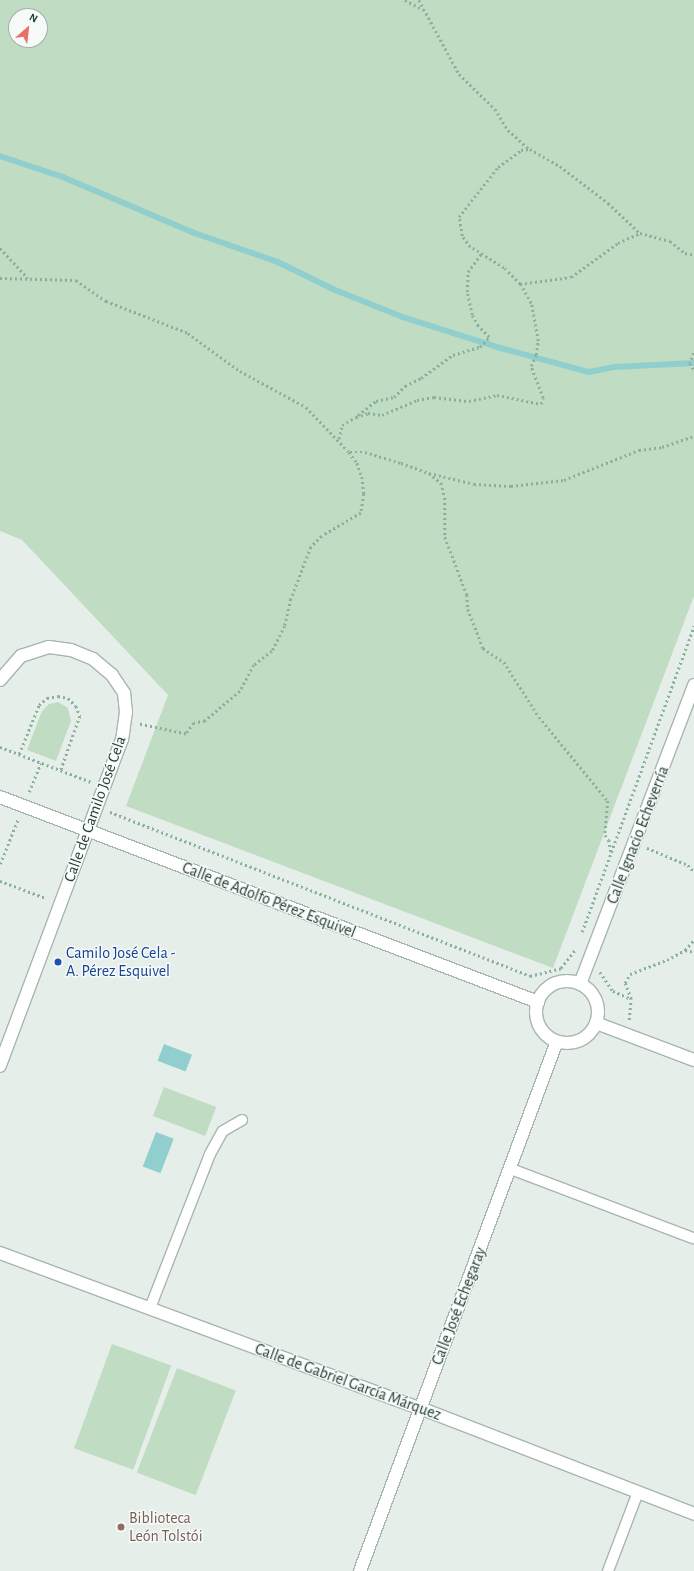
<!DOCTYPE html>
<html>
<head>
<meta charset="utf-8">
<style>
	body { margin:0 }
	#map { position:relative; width:694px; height:1571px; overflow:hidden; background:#e6eee9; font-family:"Alegreya Sans",sans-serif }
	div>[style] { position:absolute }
	.green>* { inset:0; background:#c0ddc3; transform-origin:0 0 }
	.water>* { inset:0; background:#91cfce; transform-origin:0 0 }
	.stream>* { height:5.5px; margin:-2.75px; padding:0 2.75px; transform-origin:2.75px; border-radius:2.75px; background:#91cfce }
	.path>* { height:2.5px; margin-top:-1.25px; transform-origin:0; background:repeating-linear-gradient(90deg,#88b09c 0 2px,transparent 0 5px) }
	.roads { filter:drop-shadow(1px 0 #a8b6af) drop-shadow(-1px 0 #a8b6af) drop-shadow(0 1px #a8b6af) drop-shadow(0 -1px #a8b6af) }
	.lane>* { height:10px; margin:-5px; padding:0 5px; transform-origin:5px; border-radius:5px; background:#fff }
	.street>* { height:12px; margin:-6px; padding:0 6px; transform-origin:6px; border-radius:6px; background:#fff }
	.street>.ring { margin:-6px; padding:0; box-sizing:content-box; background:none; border:12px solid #fff; border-radius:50% }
	.dots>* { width:11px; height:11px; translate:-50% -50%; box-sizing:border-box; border:2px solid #f6faf8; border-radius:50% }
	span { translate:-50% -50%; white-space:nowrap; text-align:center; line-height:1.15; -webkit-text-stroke:3px #f6faf8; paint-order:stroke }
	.street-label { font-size:16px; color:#253f34 }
	.transit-label { font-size:16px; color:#164399 }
	.left { translate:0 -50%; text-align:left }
	.education-label { font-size:16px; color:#785e54 }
	.north { position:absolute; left:8px; top:8px; width:40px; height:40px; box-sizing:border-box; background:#f6faf8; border:1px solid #a2afaa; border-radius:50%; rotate:28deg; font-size:11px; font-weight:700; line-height:16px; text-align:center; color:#253f34 }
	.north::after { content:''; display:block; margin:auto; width:14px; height:18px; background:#ea7067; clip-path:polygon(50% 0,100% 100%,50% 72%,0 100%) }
</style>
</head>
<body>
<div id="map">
	<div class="green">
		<i style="clip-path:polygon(evenodd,0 0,694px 0,694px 596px,553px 968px,126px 806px,168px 695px,22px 540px,0 531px,0 0,16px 16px,40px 16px,40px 40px,16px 40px,16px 16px)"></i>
		<i style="clip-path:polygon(58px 702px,68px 708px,71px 721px,56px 761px,27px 750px,42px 711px,49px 704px)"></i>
		<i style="left:164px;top:1087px;width:56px;height:31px;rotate:21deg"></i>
		<i style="left:112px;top:1344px;width:63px;height:111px;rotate:20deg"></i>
		<i style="left:177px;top:1368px;width:63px;height:112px;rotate:21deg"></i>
	</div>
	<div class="water">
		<i style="left:164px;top:1044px;width:30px;height:18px;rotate:21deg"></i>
		<i style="left:156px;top:1132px;width:19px;height:37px;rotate:21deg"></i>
	</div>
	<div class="stream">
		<i style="left:0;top:156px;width:66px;rotate:18.4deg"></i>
		<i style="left:63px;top:177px;width:140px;rotate:23.1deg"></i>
		<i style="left:192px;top:232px;width:91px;rotate:19.2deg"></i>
		<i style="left:278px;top:262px;width:61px;rotate:26.1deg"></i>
		<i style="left:333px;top:289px;width:75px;rotate:21.8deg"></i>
		<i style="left:403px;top:317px;width:103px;rotate:17.6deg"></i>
		<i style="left:501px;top:348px;width:91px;rotate:15.3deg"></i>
		<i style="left:589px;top:372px;width:25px;rotate:-11deg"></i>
		<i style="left:614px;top:367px;width:80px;rotate:-2.9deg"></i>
	</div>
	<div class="path">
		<i style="left:405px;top:0;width:21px;rotate:28deg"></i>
		<i style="left:419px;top:0;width:84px;rotate:61.6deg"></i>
		<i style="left:459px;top:74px;width:50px;rotate:44.2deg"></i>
		<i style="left:495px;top:109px;width:25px;rotate:58deg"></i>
		<i style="left:508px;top:130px;width:28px;rotate:42deg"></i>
		<i style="left:0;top:248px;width:41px;rotate:47deg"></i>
		<i style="left:0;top:278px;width:76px;rotate:1.5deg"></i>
		<i style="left:76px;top:280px;width:37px;rotate:35deg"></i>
		<i style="left:106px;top:301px;width:88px;rotate:21.3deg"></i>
		<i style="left:188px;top:333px;width:64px;rotate:36.2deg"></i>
		<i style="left:240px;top:371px;width:75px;rotate:28.6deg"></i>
		<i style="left:306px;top:407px;width:62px;rotate:46.3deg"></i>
		<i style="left:349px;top:452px;width:14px;rotate:54deg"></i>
		<i style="left:357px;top:463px;width:15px;rotate:70deg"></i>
		<i style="left:362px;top:477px;width:17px;rotate:83deg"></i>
		<i style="left:364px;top:494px;width:19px;rotate:99deg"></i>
		<i style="left:361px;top:513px;width:45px;rotate:149.5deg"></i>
		<i style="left:322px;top:536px;width:16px;rotate:135deg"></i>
		<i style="left:311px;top:547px;width:56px;rotate:111deg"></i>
		<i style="left:291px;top:599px;width:28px;rotate:103deg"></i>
		<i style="left:285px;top:626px;width:28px;rotate:117deg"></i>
		<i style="left:272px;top:651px;width:23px;rotate:142deg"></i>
		<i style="left:254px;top:665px;width:30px;rotate:118deg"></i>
		<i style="left:240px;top:691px;width:46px;rotate:139.4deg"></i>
		<i style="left:205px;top:721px;width:11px;rotate:170deg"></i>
		<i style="left:194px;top:723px;width:14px;rotate:126deg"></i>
		<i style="left:186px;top:734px;width:48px;rotate:-168deg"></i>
		<i style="left:520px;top:284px;width:51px;rotate:-7.8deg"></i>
		<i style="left:571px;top:277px;width:58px;rotate:-35.9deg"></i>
		<i style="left:618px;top:243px;width:24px;rotate:-24deg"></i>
		<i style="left:694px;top:353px;width:11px;rotate:112deg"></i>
		<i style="left:690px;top:363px;width:8px;rotate:60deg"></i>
		<i style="left:358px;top:415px;width:23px;rotate:-38deg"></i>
		<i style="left:376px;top:401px;width:18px;rotate:-13deg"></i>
		<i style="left:394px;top:397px;width:16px;rotate:-45deg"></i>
		<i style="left:405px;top:386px;width:18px;rotate:-27deg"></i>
		<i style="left:421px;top:378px;width:39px;rotate:-36deg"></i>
		<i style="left:453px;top:355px;width:28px;rotate:-17deg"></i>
		<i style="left:480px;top:347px;width:13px;rotate:-48deg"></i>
		<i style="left:489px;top:337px;width:16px;rotate:-135deg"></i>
		<i style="left:478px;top:326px;width:13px;rotate:-119deg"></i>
		<i style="left:472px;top:315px;width:24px;rotate:-102deg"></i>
		<i style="left:467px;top:292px;width:20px;rotate:-87deg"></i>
		<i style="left:468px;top:272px;width:24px;rotate:-54deg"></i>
		<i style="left:339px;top:439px;width:14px;rotate:-78deg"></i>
		<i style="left:342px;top:425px;width:16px;rotate:-30deg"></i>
		<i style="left:356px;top:417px;width:13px;rotate:-18deg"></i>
		<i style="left:368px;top:413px;width:14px;rotate:8deg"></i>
		<i style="left:382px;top:415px;width:38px;rotate:-23deg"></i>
		<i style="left:417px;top:400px;width:17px;rotate:-10deg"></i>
		<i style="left:434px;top:397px;width:35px;rotate:7deg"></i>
		<i style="left:469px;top:401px;width:29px;rotate:-12deg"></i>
		<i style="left:497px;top:395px;width:45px;rotate:11.6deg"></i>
		<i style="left:541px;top:404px;width:6px;rotate:-72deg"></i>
		<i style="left:543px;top:398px;width:34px;rotate:-111deg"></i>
		<i style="left:531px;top:366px;width:12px;rotate:-66deg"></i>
		<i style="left:536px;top:355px;width:14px;rotate:-82deg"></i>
		<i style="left:538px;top:341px;width:39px;rotate:-100deg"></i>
		<i style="left:531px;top:303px;width:22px;rotate:-120deg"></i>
		<i style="left:520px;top:284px;width:23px;rotate:-135deg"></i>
		<i style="left:504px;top:268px;width:40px;rotate:-148deg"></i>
		<i style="left:470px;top:247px;width:14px;rotate:-126deg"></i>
		<i style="left:462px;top:236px;width:19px;rotate:-99deg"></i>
		<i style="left:459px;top:217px;width:63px;rotate:-52deg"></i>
		<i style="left:498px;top:167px;width:29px;rotate:-36deg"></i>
		<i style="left:521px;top:150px;width:9px;rotate:-6deg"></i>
		<i style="left:530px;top:149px;width:34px;rotate:30deg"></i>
		<i style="left:560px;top:166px;width:61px;rotate:37.6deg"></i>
		<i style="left:608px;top:203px;width:44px;rotate:43.2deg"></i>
		<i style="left:640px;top:233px;width:31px;rotate:15deg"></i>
		<i style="left:670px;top:241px;width:19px;rotate:39deg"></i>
		<i style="left:685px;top:253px;width:9px;rotate:13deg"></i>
		<i style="left:350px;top:452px;width:15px"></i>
		<i style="left:365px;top:452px;width:38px;rotate:17deg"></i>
		<i style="left:401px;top:463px;width:30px;rotate:20deg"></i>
		<i style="left:429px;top:473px;width:16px;rotate:40deg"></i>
		<i style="left:441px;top:483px;width:16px;rotate:75deg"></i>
		<i style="left:445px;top:498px;width:39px;rotate:90deg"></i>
		<i style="left:445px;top:537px;width:62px;rotate:69.2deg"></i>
		<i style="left:467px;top:595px;width:14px;rotate:86deg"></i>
		<i style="left:468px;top:609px;width:42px;rotate:69deg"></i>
		<i style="left:483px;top:648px;width:25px;rotate:34deg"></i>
		<i style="left:504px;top:662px;width:65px;rotate:57.5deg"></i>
		<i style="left:539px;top:717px;width:109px;rotate:50.6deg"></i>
		<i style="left:608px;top:801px;width:34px;rotate:95deg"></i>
		<i style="left:605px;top:835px;width:6px;rotate:51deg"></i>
		<i style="left:609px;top:840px;width:13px;rotate:81deg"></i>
		<i style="left:429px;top:473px;width:46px;rotate:13.7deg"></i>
		<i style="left:474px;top:484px;width:37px;rotate:3deg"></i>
		<i style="left:511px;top:486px;width:53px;rotate:-6.5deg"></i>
		<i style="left:564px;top:480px;width:81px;rotate:-21.8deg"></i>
		<i style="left:639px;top:450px;width:23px;rotate:-7deg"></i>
		<i style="left:662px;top:447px;width:34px;rotate:-19deg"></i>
		<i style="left:0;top:747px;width:97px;rotate:21deg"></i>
		<i style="left:19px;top:754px;width:53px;rotate:-67.8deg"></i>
		<i style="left:39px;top:705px;width:11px;rotate:-41deg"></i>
		<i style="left:47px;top:698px;width:11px;rotate:-10deg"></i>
		<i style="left:58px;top:696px;width:10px;rotate:11deg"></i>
		<i style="left:68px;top:698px;width:11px;rotate:45deg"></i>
		<i style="left:76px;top:706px;width:11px;rotate:68deg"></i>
		<i style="left:80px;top:716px;width:57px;rotate:109.4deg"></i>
		<i style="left:29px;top:792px;width:31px;rotate:-68deg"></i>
		<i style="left:110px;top:812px;width:451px;rotate:21.3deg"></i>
		<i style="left:530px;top:976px;width:32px;rotate:-14deg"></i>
		<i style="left:561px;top:968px;width:23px;rotate:-52deg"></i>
		<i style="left:647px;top:848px;width:44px;rotate:22.5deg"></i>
		<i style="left:688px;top:865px;width:9px;rotate:49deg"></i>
		<i style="left:0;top:864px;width:48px;rotate:-68.2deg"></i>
		<i style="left:0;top:881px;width:49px;rotate:20.3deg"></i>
		<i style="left:582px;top:932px;width:326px;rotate:-69.9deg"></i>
		<i style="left:685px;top:950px;width:9px;rotate:13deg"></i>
		<i style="left:600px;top:972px;width:23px;rotate:56deg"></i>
		<i style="left:613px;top:991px;width:20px;rotate:24deg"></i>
		<i style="left:629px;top:1020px;width:21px;rotate:-85deg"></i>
		<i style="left:631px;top:999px;width:17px;rotate:-111deg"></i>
		<i style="left:625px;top:983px;width:10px;rotate:-61deg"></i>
		<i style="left:630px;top:974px;width:40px;rotate:-21deg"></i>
		<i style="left:667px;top:960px;width:21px;rotate:-29deg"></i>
		<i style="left:685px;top:950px;width:13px;rotate:-48deg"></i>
	</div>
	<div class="roads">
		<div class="lane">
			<i style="left:511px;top:1169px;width:195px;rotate:20.8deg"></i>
			<i style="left:150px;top:1308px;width:165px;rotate:-68.7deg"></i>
			<i style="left:210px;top:1154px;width:26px;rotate:-61deg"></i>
			<i style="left:223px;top:1131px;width:22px;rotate:-30deg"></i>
			<i style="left:608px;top:1571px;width:85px;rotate:-69.2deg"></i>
		</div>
		<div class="street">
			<i style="left:0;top:680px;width:32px;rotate:-49deg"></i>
			<i style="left:21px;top:656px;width:29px;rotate:-18deg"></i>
			<i style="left:49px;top:647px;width:22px;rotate:8deg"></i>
			<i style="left:71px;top:650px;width:24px;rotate:22deg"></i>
			<i style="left:93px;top:659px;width:25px;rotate:40deg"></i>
			<i style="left:112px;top:675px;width:22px;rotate:56deg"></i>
			<i style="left:124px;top:693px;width:19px;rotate:84deg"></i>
			<i style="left:126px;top:712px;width:27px;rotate:98deg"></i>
			<i style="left:122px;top:739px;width:349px;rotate:110.5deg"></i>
			<i style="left:0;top:797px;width:576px;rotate:20.86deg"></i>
			<i class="ring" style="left:536px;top:981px;width:50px;height:50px"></i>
			<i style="left:580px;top:984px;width:320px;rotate:-69.1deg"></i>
			<i style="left:596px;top:1023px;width:105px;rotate:20.7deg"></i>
			<i style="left:0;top:1253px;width:448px;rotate:20.3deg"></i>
			<i style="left:420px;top:1408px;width:294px;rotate:21.1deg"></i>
			<i style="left:360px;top:1571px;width:565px;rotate:-69.61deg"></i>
		</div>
	</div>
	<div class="dots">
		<i style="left:58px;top:962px;background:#1a4fb4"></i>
		<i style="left:121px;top:1527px;background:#8d6e63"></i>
	</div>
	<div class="street-label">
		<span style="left:95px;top:809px;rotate:-70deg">Calle de Camilo José Cela</span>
		<span style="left:638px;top:835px;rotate:-69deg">Calle Ignacio Echeverría</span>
		<span style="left:269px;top:900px;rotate:21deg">Calle de Adolfo Pérez Esquivel</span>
		<span style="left:459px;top:1306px;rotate:-69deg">Calle José Echegaray</span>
		<span style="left:348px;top:1382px;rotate:20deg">Calle de Gabriel García Márquez</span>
	</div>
	<div class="transit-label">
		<span class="left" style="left:66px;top:962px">Camilo José Cela -<br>A. Pérez Esquivel</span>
	</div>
	<div class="education-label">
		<span class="left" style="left:129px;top:1527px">Biblioteca<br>León Tolstói</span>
	</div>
	<div class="north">N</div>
</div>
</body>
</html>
